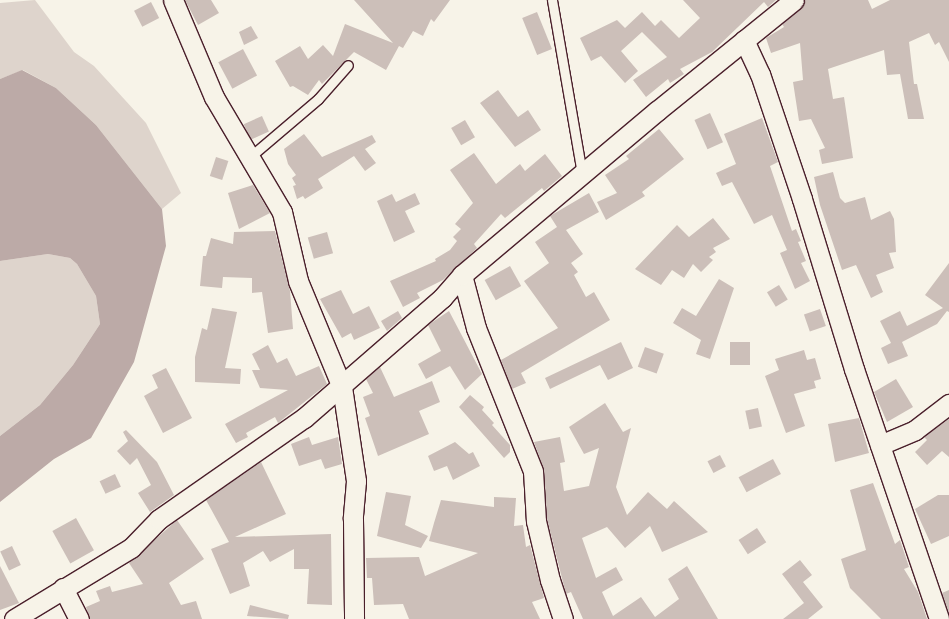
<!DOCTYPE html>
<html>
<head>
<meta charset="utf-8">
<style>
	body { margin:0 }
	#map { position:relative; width:949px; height:619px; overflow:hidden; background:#f7f3e8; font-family:Pangolin,sans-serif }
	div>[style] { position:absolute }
	.green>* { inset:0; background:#ded4cc }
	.water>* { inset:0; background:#bcaaa7 }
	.building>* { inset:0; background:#ccbfb9; transform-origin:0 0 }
	.roads { filter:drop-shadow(1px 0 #4a1f2b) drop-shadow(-1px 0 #4a1f2b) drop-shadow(0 1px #4a1f2b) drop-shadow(0 -1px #4a1f2b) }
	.lane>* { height:9px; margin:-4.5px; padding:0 4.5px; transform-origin:4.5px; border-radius:4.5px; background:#f7f3e8 }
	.street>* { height:19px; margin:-9.5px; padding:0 9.5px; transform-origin:9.5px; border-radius:9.5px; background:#f7f3e8 }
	span { translate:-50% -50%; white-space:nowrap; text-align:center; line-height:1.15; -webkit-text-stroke:4px #f7f3e8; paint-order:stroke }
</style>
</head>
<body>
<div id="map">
	<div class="green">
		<i style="clip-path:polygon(35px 0,74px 52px,94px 66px,146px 123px,181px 193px,162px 209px,96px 125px,56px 88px,23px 70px,0 79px,0 3px)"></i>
		<i style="clip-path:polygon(48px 254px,70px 258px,77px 264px,96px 296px,100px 324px,73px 365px,40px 405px,0 436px,0 261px)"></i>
	</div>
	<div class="water">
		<i style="clip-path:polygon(22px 70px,56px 88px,96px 125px,162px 209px,166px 246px,134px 362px,91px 438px,54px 459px,0 502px,0 436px,40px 405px,73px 365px,100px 324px,96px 296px,77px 264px,70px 258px,48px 254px,0 261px,0 79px)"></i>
	</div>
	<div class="building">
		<i style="clip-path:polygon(185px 0,211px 0,219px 13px,198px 25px)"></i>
		<i style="clip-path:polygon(354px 0,450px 0,434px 22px,431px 19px,423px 36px,413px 31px,403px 48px,399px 46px,386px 70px,354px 52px,322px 84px,319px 80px,308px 95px,293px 86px,290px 87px,275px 61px,300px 46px,308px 59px,323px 45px,333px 56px,345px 24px,393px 43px)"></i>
		<i style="clip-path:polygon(683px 0,776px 0,768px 7px,764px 2px,712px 52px,680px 69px,684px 74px,670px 83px,668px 79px,646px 97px,633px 80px,667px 57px,642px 32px,621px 51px,638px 71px,625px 83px,601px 56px,591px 61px,580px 38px,617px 20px,625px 28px,642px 12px,655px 26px,661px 20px,679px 38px,700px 18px)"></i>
		<i style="clip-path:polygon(805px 0,868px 0,872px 9px,890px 0,949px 0,949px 62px,939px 42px,935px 45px,929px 33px,909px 42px,914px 84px,917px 84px,924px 119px,908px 119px,900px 74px,887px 75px,884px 50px,828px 69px,833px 99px,844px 97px,853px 158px,822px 164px,819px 150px,825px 148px,811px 119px,799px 121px,793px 82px,803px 80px,800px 43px,771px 53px,766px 38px,784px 27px,782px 24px,801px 8px)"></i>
		<i style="left:151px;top:2px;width:18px;height:19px;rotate:63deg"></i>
		<i style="left:537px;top:12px;width:40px;height:16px;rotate:68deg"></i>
		<i style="clip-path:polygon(251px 26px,258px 38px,244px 45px,239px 32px)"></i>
		<i style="left:243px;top:49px;width:30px;height:28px;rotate:62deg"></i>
		<i style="clip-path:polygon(498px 90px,518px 117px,528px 110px,541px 130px,515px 147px,480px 103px)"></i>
		<i style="left:710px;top:113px;width:32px;height:17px;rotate:66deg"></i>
		<i style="left:262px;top:116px;width:17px;height:20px;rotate:66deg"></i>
		<i style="clip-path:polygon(762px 118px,778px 162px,770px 166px,792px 231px,796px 229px,801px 241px,798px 242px,806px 261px,801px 263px,810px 281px,795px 289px,780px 253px,787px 250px,772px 215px,754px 224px,732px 182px,722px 186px,716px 173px,736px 164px,724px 134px)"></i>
		<i style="left:465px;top:120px;width:20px;height:16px;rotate:60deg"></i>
		<i style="clip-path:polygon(659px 129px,684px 159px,642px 192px,645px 196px,606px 220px,597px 202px,617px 193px,605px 175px,629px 159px,626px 156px)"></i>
		<i style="clip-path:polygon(304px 134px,322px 157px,372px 135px,376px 142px,365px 149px,376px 163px,365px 171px,354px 156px,318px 179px,323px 188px,305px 199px,303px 196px,297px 199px,293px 186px,296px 185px,292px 178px,296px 175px,288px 164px,284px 149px)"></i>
		<i style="clip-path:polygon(474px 153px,496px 184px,520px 164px,525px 171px,545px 154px,562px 176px,544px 191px,542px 188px,505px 218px,501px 214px,474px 244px,477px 248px,443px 280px,417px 293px,420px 298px,403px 307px,390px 281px,436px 261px,435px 259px,450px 250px,457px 241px,453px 237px,461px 229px,455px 224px,473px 203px,450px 170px)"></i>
		<i style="left:216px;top:157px;width:13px;height:20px;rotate:18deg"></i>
		<i style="clip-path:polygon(833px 172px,840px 198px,845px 203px,865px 197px,871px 220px,890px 211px,894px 219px,896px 252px,889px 253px,894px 268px,876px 275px,883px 292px,871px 298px,856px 265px,842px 270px,820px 205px,814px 177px)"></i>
		<i style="clip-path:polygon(253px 185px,270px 213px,239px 229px,228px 193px)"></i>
		<i style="clip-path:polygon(415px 193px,420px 204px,405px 211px,415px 232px,394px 242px,377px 201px,392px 194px,396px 202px)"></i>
		<i style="clip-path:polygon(589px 193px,599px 212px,566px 230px,583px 254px,571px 263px,578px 272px,574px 275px,586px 297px,594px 292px,610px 320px,521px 373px,526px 383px,512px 389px,501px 360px,558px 328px,524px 281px,549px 263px,535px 242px,557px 227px,550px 216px)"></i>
		<i style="clip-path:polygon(713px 218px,730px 239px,713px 248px,716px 252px,709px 257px,713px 260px,701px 272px,693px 264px,684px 278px,672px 270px,661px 285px,635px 269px,677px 225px,689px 237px)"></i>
		<i style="clip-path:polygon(275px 231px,290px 291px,293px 329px,268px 333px,262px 292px,252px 293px,252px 278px,223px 277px,222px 288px,200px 286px,203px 256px,206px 256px,211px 238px,233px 244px,234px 232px)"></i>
		<i style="left:327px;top:232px;width:22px;height:20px;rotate:74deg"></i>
		<i style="clip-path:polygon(949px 263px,949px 312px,947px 311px,937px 324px,902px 342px,908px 356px,888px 364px,881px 348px,891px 343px,880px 321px,900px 311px,907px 326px,943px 308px,925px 295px)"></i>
		<i style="left:510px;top:266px;width:23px;height:29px;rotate:61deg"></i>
		<i style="clip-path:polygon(719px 279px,734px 288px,710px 359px,696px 354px,701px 340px,673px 323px,682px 308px,696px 316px)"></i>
		<i style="left:779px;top:285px;width:17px;height:14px;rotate:59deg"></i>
		<i style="clip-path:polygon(341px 290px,353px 314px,369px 306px,380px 328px,354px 340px,351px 333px,342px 338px,320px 299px)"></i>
		<i style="clip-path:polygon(212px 308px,237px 312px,225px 368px,241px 369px,240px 384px,195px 382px,195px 357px,202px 328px,207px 330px)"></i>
		<i style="left:820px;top:309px;width:18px;height:17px;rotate:71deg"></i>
		<i style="clip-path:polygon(398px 311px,402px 318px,387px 331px,381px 321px)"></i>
		<i style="clip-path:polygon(449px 311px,482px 374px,465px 390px,450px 366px,426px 379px,418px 364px,441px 351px,428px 325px)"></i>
		<i style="clip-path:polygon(621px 342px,633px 368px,608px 380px,600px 365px,550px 389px,545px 378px)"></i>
		<i style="left:730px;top:342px;width:20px;height:23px"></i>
		<i style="clip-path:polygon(268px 345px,277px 363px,287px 358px,296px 376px,319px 366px,327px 384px,278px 423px,275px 417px,246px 433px,248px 437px,236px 443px,225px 424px,288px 390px,260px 388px,252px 370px,260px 370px,252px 354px)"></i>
		<i style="left:645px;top:347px;width:20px;height:21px;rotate:20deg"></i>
		<i style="clip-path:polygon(804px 350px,807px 360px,815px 358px,821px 379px,814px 381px,816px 388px,794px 394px,805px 426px,786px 433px,765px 376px,779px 370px,775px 359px)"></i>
		<i style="clip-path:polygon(380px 367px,394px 397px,432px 381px,440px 402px,419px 411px,429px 434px,378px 456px,365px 418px,370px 416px,363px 397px,373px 393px,366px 379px)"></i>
		<i style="clip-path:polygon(166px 368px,192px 418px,163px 433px,144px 396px,158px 388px,152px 375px)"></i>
		<i style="clip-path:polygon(896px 379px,913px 407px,887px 422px,874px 392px)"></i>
		<i style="clip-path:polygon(470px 395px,484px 407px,482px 410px,494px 423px,492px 425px,510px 445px,510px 452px,504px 458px,459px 407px)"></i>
		<i style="clip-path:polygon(605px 403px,623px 432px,631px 428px,616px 487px,627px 515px,648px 492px,667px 509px,674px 501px,708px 532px,662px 552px,650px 526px,625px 548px,607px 527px,582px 538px,596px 578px,616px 567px,623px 580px,602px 592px,613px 616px,641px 597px,655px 617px,679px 599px,668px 579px,687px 566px,718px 619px,583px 619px,571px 592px,566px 594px,547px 519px,544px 470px,534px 442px,560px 437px,565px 462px,560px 463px,564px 491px,589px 486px,599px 448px,584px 454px,569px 427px)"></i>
		<i style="left:758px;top:408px;width:19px;height:13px;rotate:78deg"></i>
		<i style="clip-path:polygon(859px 418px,869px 453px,835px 462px,828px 424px)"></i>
		<i style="clip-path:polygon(949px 419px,949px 457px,942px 451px,927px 465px,915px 452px,927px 440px,924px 437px)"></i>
		<i style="clip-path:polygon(126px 430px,157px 462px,174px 495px,150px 512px,138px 493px,151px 485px,137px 458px,130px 465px,117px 451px,128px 441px,123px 432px)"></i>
		<i style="clip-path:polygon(309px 437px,312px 445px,338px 437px,342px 464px,325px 469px,321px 459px,299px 466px,291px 444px)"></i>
		<i style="clip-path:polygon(455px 442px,469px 454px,473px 452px,480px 466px,453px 480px,447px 466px,434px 471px,428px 456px)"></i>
		<i style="left:720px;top:455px;width:13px;height:14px;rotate:63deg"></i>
		<i style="left:773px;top:459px;width:17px;height:39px;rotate:62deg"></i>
		<i style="clip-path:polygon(261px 462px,286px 514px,235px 537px,331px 534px,332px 605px,307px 604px,309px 569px,294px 569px,294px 549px,270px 562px,263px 551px,243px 563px,250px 586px,230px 594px,211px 549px,229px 542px,206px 500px)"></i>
		<i style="left:115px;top:474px;width:14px;height:17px;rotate:65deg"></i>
		<i style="clip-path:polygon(873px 483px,895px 544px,900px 540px,909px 567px,904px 569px,918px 592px,927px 619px,881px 619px,850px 588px,841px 559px,866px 550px,850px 490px)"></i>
		<i style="clip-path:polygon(386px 492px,411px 496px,405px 525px,428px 536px,421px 548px,377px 536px)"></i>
		<i style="clip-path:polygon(938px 495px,949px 495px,949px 536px,931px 544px,915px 509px)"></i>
		<i style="clip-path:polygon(494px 497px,516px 498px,514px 526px,523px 525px,526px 547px,530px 545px,544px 598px,532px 602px,540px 619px,409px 619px,403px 604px,374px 605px,372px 578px,367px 578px,366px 558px,419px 557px,425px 576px,478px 553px,429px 541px,434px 523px,441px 500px,494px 507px)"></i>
		<i style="left:76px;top:518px;width:37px;height:27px;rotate:61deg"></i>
		<i style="clip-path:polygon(177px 520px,204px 559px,169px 583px,181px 605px,196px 601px,202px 619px,90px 619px,86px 607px,100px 601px,96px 591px,110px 586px,112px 592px,143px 584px,129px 563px)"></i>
		<i style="left:757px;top:528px;width:17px;height:22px;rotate:57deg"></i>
		<i style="left:12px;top:546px;width:21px;height:13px;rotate:65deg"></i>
		<i style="clip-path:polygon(800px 560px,812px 575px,803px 582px,823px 607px,808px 619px,783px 619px,804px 603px,782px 574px)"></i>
		<i style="clip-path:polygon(0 566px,19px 603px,0 610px)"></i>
		<i style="clip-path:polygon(949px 590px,949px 613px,942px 593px)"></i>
		<i style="clip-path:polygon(250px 605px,289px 615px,288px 619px,247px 616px)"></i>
	</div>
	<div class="roads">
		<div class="lane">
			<i style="left:552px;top:0;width:176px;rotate:80.2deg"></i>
			<i style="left:251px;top:156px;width:88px;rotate:-40.4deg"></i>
			<i style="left:318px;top:99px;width:45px;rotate:-48.6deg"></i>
		</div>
		<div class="street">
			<i style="left:173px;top:0;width:105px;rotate:67.1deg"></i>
			<i style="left:214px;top:97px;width:134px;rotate:59.4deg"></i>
			<i style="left:282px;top:212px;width:71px;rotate:76.9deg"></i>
			<i style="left:298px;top:281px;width:115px;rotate:67.5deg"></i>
			<i style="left:342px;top:387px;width:95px;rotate:81.5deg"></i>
			<i style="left:356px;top:481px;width:38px;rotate:95deg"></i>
			<i style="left:353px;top:519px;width:100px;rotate:89.4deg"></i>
			<i style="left:744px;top:40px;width:38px;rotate:65deg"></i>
			<i style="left:760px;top:74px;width:132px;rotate:71.4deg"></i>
			<i style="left:802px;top:199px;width:178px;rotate:73deg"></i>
			<i style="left:854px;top:369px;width:264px;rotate:71.2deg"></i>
			<i style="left:462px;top:275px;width:55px;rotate:75.2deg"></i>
			<i style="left:476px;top:328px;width:154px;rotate:68.3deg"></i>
			<i style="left:533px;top:471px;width:50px;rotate:86.6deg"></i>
			<i style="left:536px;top:521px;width:61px;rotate:76.7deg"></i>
			<i style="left:550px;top:580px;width:41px;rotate:71.6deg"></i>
			<i style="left:880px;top:445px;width:38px;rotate:-23deg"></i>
			<i style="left:915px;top:430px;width:43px;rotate:-37.4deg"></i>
			<i style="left:63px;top:588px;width:35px;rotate:63deg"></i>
			<i style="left:14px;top:619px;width:137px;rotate:-31.3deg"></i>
			<i style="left:131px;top:548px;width:40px;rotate:-46deg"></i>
			<i style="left:159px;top:519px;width:177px;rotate:-34.9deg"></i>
			<i style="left:304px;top:418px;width:183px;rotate:-41deg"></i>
			<i style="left:442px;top:298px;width:30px;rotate:-49deg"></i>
			<i style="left:462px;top:275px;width:255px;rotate:-40.1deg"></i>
			<i style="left:657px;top:111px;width:176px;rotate:-39deg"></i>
		</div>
	</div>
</div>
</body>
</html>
